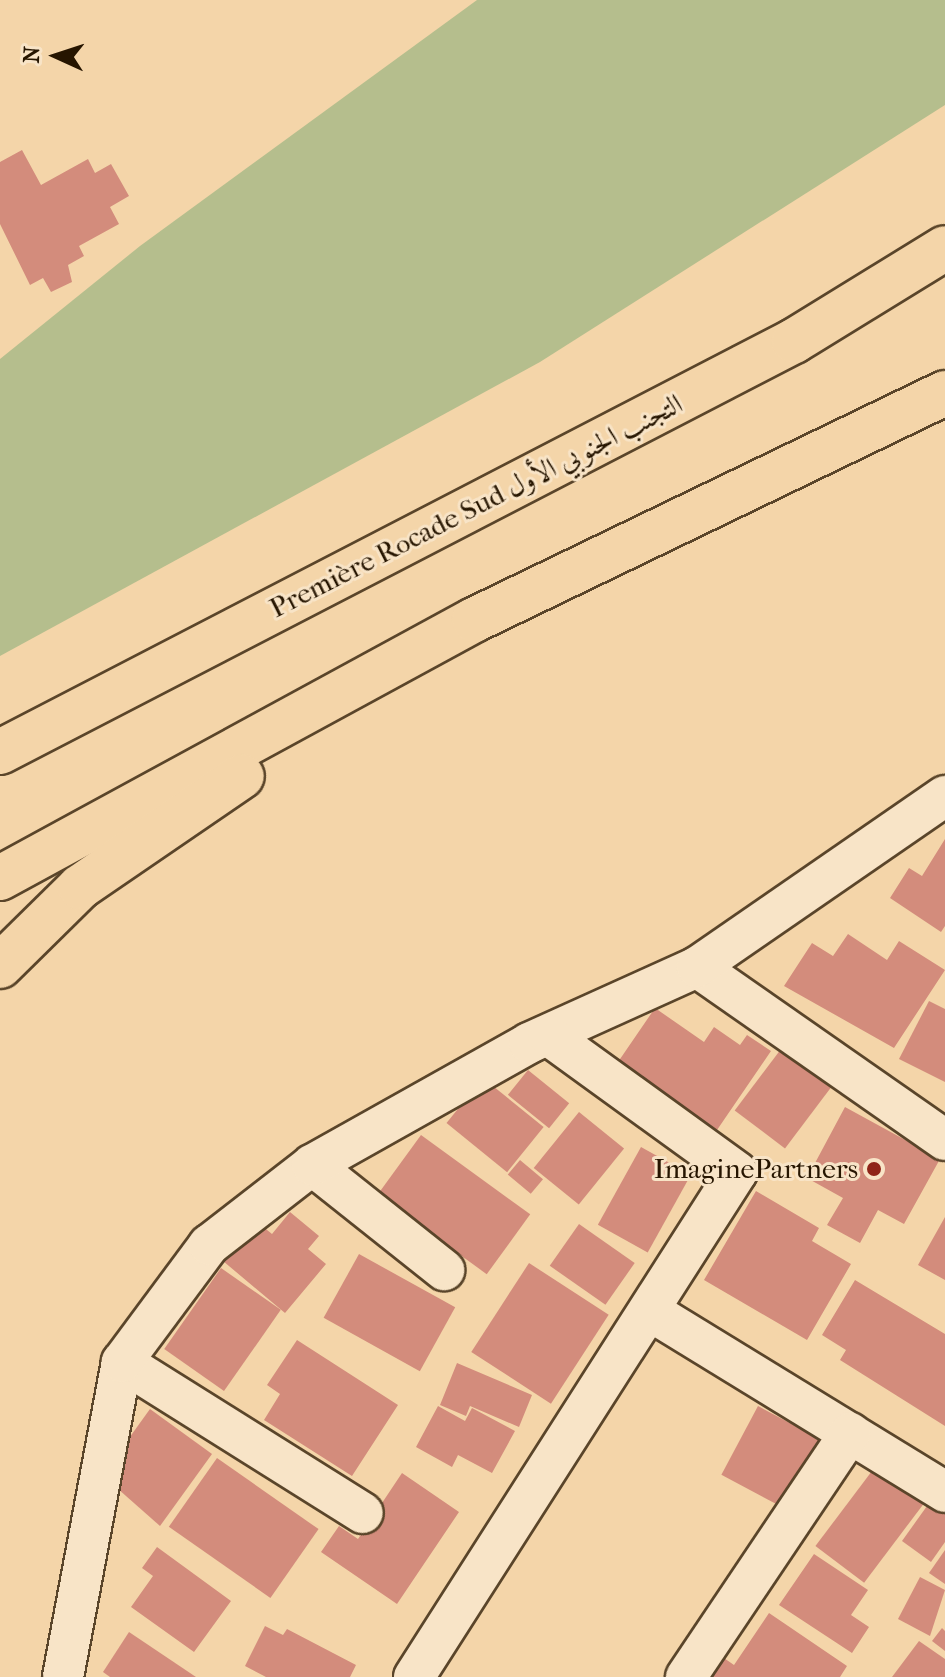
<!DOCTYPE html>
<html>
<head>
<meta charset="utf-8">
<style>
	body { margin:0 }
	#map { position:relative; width:945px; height:1677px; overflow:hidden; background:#f4d5a9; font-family:"IM FELL French Canon",Amiri,serif }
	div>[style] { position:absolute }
	.green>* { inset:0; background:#b5be8d }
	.building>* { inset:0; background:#d38c7c; transform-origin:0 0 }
	.roads { filter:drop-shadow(2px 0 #5a452a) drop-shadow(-2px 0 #5a452a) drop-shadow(0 2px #5a452a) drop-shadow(0 -2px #5a452a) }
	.street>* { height:40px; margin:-20px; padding:0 20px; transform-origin:20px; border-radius:20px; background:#f8e4c7 }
	.highway>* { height:44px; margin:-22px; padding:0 22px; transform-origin:22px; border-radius:22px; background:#f4d5a9 }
	.dots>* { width:22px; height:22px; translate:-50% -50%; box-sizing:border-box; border:4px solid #f8e4c7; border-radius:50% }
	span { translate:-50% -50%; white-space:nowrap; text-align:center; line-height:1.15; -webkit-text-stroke:6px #f8e4c7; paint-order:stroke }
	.street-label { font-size:28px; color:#261500 }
	.poi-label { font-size:28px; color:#261500 }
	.right { translate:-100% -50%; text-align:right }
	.north { position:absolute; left:16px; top:16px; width:80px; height:80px; -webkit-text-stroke:6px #f8e4c7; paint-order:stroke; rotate:273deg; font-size:22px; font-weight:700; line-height:32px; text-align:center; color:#261500 }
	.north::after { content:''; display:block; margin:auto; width:28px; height:36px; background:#261500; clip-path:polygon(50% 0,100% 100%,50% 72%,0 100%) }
</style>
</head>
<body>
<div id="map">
	<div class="green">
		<i style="clip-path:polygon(477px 0,945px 0,945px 105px,540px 362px,0 656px,0 359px,140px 246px)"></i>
	</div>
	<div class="building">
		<i style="clip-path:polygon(22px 150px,41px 185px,88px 159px,95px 173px,111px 164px,129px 196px,110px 207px,119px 224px,79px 246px,84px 256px,68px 265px,72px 282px,51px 292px,43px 278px,30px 285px,0 224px,0 162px)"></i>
		<i style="clip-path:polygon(945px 839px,945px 926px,941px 932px,890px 898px,909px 868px,922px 876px)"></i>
		<i style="clip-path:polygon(848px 934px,887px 960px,899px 941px,945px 970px,894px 1048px,784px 986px,812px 943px,833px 956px)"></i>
		<i style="clip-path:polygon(929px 1001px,945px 1009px,945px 1082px,899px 1059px)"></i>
		<i style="clip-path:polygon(655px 1008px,704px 1042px,714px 1027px,740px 1045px,747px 1035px,771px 1051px,717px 1130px,618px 1062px)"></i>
		<i style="left:781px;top:1049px;width:63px;height:77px;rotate:37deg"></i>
		<i style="left:528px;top:1070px;width:53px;height:32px;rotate:39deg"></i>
		<i style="left:483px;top:1078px;width:78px;height:58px;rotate:39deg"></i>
		<i style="clip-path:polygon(845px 1107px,940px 1159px,904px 1224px,878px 1210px,860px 1243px,827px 1225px,843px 1198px,807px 1178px)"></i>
		<i style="left:579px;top:1112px;width:58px;height:72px;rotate:39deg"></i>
		<i style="left:421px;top:1135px;width:135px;height:74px;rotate:36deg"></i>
		<i style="left:641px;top:1147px;width:57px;height:89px;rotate:29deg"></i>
		<i style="left:520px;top:1160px;width:30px;height:19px;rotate:40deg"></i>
		<i style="clip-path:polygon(756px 1191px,819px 1228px,812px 1241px,851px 1264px,807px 1340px,704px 1280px)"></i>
		<i style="clip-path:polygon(290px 1212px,319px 1236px,308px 1249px,326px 1264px,285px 1313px,223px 1261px,256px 1221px,272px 1234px)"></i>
		<i style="clip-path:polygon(945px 1217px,945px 1280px,918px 1265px)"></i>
		<i style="left:579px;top:1224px;width:68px;height:51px;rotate:35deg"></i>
		<i style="left:359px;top:1254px;width:110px;height:73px;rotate:29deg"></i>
		<i style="left:529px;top:1263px;width:95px;height:106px;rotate:33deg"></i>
		<i style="left:221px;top:1268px;width:73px;height:99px;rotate:35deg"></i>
		<i style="clip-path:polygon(855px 1280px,945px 1334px,945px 1426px,840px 1360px,846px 1350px,822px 1335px)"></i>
		<i style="clip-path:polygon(297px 1340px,398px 1405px,352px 1476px,264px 1420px,280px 1394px,267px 1385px)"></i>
		<i style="clip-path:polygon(457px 1363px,532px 1395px,519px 1427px,470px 1406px,466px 1416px,440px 1405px)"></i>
		<i style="clip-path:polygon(438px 1406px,465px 1421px,472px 1408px,515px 1431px,492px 1473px,458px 1455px,452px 1467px,416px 1447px)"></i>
		<i style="left:758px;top:1406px;width:74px;height:78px;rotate:28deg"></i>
		<i style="clip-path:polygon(150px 1409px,212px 1454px,160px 1526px,109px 1481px,114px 1459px)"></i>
		<i style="left:217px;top:1458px;width:124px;height:84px;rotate:35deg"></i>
		<i style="left:878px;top:1463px;width:61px;height:104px;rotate:37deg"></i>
		<i style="clip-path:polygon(402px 1473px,459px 1512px,397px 1604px,321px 1552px,339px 1526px,358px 1539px)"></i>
		<i style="clip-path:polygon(937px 1492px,945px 1497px,945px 1542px,931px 1562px,902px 1541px)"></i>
		<i style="clip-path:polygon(157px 1547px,231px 1601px,194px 1652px,131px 1607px,153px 1576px,142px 1568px)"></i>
		<i style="clip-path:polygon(945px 1550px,945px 1584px,929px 1573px)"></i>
		<i style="clip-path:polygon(814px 1554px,868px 1590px,851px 1615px,869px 1627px,852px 1653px,779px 1605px)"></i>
		<i style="clip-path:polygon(920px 1577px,945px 1590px,930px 1636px,898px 1619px)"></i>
		<i style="clip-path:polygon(769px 1613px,847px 1666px,840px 1677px,707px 1677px,721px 1656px,734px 1665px)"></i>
		<i style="clip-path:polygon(265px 1626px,283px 1635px,287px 1629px,356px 1665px,350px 1677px,266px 1677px,245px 1666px)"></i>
		<i style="clip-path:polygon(942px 1628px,945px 1631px,945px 1651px,932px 1641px)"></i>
		<i style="clip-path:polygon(129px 1632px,196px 1677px,110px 1677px,103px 1672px)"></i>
		<i style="clip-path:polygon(919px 1641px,945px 1659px,945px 1677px,892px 1677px)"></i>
	</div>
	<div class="roads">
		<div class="street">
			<i style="left:697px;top:967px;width:302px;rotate:34.9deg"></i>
			<i style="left:312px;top:1165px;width:169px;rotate:38.5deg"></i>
			<i style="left:650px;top:1311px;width:346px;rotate:31.5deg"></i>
			<i style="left:122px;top:1362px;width:284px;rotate:32.1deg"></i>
			<i style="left:63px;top:1677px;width:320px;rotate:-79.4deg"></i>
			<i style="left:122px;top:1362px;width:146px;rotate:-53.4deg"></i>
			<i style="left:209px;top:1245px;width:130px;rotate:-37.8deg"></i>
			<i style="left:312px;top:1165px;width:249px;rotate:-29.3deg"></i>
			<i style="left:529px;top:1043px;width:184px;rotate:-24.3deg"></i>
			<i style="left:697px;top:967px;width:301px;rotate:-34.6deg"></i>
			<i style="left:414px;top:1677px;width:599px;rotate:-57.4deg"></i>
			<i style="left:737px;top:1172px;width:233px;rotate:-144.1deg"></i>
			<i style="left:686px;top:1677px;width:294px;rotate:-56.1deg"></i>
		</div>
		<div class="highway">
			<i style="left:0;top:752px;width:894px;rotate:-27.37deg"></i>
			<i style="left:794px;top:341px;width:177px;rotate:-31.6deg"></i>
			<i style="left:0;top:878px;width:540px;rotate:-28.56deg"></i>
			<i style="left:474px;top:620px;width:523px;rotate:-25.73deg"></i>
			<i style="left:0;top:966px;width:112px;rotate:-44.6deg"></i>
			<i style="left:80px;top:887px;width:196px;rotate:-34.4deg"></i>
		</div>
	</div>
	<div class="dots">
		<i style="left:874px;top:1169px;background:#8f2418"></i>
	</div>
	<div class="street-label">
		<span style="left:476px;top:506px;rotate:-27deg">Première Rocade Sud التجنب الجنوبي الأول</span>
	</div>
	<div class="poi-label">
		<span class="right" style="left:858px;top:1169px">ImaginePartners</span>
	</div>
	<div class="north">N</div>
</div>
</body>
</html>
